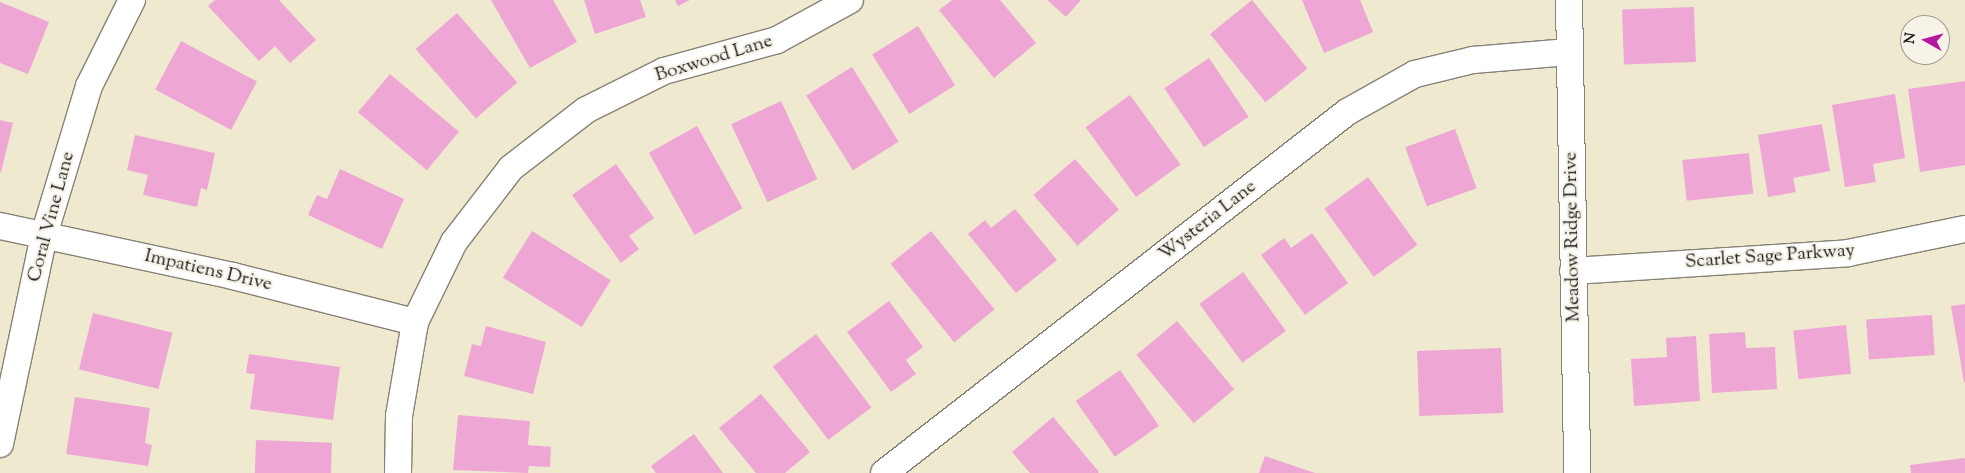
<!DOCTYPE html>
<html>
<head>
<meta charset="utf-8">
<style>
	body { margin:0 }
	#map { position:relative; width:1965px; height:473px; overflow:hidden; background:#efe9d0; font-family:"Sorts Mill Goudy",serif }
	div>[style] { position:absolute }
	.building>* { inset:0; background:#eea7d4; transform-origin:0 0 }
	.roads { filter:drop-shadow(1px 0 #868276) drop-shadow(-1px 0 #868276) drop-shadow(0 1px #868276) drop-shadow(0 -1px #868276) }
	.minor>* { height:26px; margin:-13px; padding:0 13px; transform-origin:13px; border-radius:13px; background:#fff }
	span { translate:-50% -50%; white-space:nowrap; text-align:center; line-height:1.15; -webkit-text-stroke:4.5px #f7f3e8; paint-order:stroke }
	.street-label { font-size:19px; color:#1c1c1c }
	.north { position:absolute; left:1900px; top:15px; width:50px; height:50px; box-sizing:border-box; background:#f7f3e8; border:1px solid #9f9d96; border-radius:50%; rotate:277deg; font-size:14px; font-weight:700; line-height:20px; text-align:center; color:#1c1c1c }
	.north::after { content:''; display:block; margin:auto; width:18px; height:22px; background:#b5179e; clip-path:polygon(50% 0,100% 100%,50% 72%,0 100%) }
</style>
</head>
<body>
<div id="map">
	<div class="building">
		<i style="clip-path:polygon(215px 0,279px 0,316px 40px,290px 63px,275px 46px,259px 61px,208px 6px)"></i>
		<i style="clip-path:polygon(491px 0,553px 0,577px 42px,530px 68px)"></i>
		<i style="clip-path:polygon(584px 0,640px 0,646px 17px,595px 34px)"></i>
		<i style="clip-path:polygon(675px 0,690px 0,678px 6px)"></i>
		<i style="clip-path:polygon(952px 0,1000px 0,1036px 43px,994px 78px,939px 10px)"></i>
		<i style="clip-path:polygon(1047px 0,1081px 0,1066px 17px)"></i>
		<i style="left:1252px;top:0;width:88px;height:54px;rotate:51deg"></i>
		<i style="clip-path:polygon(1302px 0,1360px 0,1373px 32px,1324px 53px)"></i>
		<i style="clip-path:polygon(0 2px,49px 22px,28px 74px,0 63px)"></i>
		<i style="left:1694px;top:7px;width:55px;height:72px;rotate:88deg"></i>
		<i style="left:457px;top:13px;width:92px;height:55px;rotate:49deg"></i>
		<i style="left:918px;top:26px;width:70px;height:54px;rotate:58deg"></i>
		<i style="left:181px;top:41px;width:86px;height:55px;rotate:28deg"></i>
		<i style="left:1209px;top:58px;width:71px;height:54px;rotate:56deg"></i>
		<i style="left:852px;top:67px;width:88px;height:54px;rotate:58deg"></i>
		<i style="left:390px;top:74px;width:90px;height:50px;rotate:40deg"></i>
		<i style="clip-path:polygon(1965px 81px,1965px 165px,1920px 172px,1908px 89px)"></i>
		<i style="clip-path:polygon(1895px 94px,1905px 158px,1873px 164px,1876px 182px,1845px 187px,1832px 105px)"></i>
		<i style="left:1130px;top:95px;width:86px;height:55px;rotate:54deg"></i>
		<i style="left:781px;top:101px;width:86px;height:55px;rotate:65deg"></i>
		<i style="clip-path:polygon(0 120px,13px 123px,1px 172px,0 172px)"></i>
		<i style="clip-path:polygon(1822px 124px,1830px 171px,1793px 178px,1796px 192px,1768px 197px,1758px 135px)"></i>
		<i style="left:697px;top:126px;width:94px;height:55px;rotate:61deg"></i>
		<i style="left:1455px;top:129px;width:63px;height:53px;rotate:70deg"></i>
		<i style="clip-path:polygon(135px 135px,215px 153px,207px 190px,201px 188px,197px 207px,143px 195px,148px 175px,127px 170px)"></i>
		<i style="left:1749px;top:153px;width:41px;height:67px;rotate:84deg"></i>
		<i style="left:1075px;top:159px;width:67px;height:55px;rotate:49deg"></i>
		<i style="clip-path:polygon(616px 164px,654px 218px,629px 236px,639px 249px,621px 263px,572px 195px)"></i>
		<i style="clip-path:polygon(340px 169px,404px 199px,382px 249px,308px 215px,317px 195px,327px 199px)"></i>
		<i style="left:1368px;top:177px;width:84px;height:54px;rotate:54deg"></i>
		<i style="clip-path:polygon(1015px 209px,1057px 260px,1016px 293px,968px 234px,985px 220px,991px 228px)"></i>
		<i style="left:532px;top:231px;width:93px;height:55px;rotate:32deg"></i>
		<i style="left:931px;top:231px;width:101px;height:52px;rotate:51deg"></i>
		<i style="clip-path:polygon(1312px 233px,1348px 283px,1305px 315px,1261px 255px,1284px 238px,1291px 248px)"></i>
		<i style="left:1243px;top:272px;width:73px;height:54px;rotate:54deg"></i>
		<i style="clip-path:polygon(889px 301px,923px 347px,906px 360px,916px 374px,891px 392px,847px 332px)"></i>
		<i style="clip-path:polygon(1965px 304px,1965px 382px,1964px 382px,1951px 306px)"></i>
		<i style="left:93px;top:313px;width:82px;height:58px;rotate:14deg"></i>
		<i style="left:1932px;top:315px;width:40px;height:66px;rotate:86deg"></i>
		<i style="left:1177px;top:321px;width:89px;height:53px;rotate:50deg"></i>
		<i style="left:1846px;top:325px;width:49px;height:53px;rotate:84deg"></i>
		<i style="clip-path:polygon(486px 326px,546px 342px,533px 394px,464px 376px,472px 344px,481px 346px)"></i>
		<i style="clip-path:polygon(1745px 332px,1746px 348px,1775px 347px,1777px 389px,1712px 393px,1709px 334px)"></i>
		<i style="left:816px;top:334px;width:92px;height:54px;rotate:53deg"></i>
		<i style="clip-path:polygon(1696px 336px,1700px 401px,1634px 406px,1631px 359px,1667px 357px,1666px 338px)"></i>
		<i style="left:1501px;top:348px;width:65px;height:84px;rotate:88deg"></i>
		<i style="clip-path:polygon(249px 354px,340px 367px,333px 420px,250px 409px,255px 374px,246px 373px)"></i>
		<i style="left:1120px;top:370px;width:68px;height:54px;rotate:55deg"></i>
		<i style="clip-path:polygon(761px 394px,810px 452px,785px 473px,756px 473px,719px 428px)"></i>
		<i style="clip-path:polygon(75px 397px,150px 408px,145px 443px,152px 445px,148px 466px,66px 454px)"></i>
		<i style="clip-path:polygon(458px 415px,530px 421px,528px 445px,551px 447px,550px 467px,529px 466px,528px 473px,453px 470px)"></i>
		<i style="clip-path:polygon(1053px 417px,1099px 472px,1098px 473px,1030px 473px,1012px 452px)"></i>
		<i style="clip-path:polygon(694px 434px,723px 473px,656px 473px,651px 466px)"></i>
		<i style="left:256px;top:440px;width:76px;height:33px;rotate:2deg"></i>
		<i style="clip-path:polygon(1265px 456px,1315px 473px,1259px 473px)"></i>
		<i style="clip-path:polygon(1965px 458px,1965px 473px,1911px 473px,1910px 465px)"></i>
	</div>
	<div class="roads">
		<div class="minor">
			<i style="left:1569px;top:0;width:473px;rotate:89deg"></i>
			<i style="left:0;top:226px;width:238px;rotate:12.1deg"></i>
			<i style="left:233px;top:276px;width:188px;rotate:14.2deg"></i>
			<i style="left:1573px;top:271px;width:276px;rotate:-3.7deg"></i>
			<i style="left:1848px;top:253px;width:119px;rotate:-11.6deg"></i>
			<i style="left:0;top:444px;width:214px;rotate:-78.1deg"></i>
			<i style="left:44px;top:235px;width:156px;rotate:-73.2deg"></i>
			<i style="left:89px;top:86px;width:96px;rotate:-63.4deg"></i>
			<i style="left:398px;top:473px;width:57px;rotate:-89deg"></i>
			<i style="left:399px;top:416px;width:95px;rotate:-80.3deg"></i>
			<i style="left:415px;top:322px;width:89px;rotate:-64deg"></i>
			<i style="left:454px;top:242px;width:93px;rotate:-52.4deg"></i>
			<i style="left:511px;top:168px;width:95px;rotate:-37.7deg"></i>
			<i style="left:586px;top:110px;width:87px;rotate:-26.6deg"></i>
			<i style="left:664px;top:71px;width:117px;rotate:-15.3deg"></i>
			<i style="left:777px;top:40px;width:83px;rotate:-28.7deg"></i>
			<i style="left:884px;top:473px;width:587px;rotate:-37.94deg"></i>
			<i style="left:1347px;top:112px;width:78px;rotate:-29.2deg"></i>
			<i style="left:1415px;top:74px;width:60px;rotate:-13.6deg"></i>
			<i style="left:1473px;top:60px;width:96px;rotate:-4.8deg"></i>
		</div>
	</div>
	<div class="street-label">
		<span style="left:714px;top:59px;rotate:-17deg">Boxwood Lane</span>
		<span style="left:52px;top:217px;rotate:-75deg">Coral Vine Lane</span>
		<span style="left:1208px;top:221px;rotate:-38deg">Wysteria Lane</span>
		<span style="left:1573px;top:237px;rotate:-91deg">Meadow Ridge Drive</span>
		<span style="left:1770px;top:257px;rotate:-4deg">Scarlet Sage Parkway</span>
		<span style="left:208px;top:271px;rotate:13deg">Impatiens Drive</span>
	</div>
	<div class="north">N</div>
</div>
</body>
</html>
